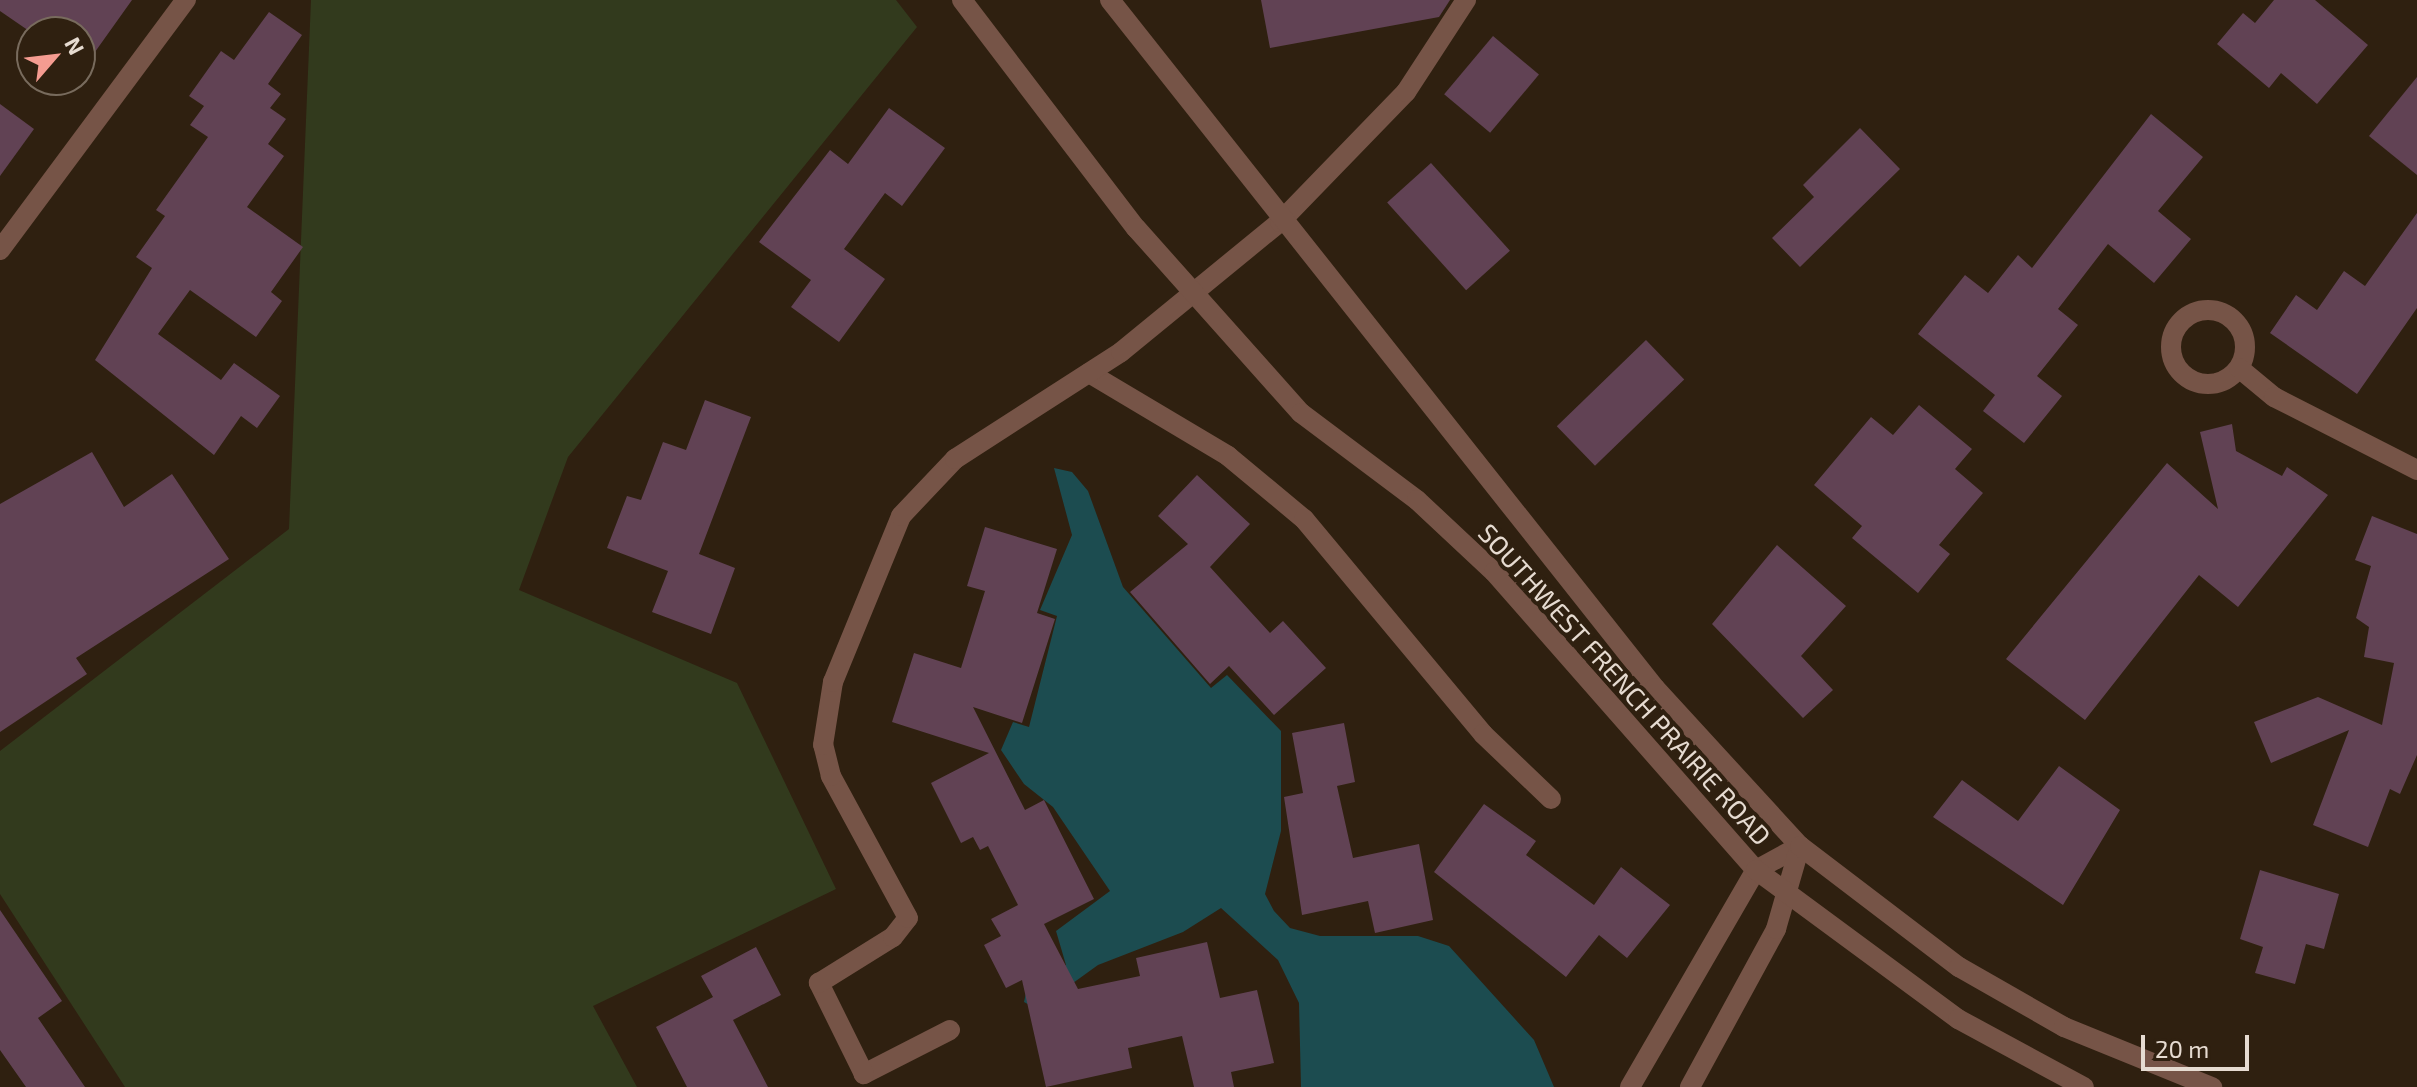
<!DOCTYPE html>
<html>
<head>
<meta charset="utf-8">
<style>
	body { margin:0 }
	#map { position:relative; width:2417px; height:1087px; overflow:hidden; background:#2f2010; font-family:"Exo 2",sans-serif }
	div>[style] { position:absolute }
	.green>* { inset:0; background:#323a1d }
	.water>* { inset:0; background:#1c4c50 }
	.building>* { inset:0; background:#614254; transform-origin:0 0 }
	.minor>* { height:20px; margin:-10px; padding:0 10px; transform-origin:10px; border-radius:10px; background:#765447 }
	.minor>.ring { margin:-10px; padding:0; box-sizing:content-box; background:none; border:20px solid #765447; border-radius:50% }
	.tertiary>* { height:20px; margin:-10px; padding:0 10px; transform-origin:10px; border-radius:10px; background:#765447 }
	span { translate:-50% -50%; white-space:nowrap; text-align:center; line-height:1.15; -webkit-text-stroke:8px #2f2010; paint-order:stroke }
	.street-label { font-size:26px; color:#e6dbd1 }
	.north { position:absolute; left:16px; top:16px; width:80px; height:80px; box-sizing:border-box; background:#2f2010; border:2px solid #786b5d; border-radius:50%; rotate:62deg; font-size:22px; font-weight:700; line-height:32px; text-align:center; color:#e6dbd1 }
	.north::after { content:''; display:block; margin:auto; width:28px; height:36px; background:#f59c91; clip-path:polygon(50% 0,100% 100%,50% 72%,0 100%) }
	.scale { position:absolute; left:2141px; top:1035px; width:108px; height:36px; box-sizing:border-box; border:4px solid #e6dbd1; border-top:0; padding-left:10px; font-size:24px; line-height:28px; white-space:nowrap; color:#e6dbd1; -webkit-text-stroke:6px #2f2010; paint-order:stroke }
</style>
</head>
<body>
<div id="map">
	<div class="green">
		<i style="clip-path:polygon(311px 0,896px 0,917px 27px,568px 457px,519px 590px,737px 683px,836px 889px,593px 1006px,637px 1087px,125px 1087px,0 894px,0 751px,289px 529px)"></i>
	</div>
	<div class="water">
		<i style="clip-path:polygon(1054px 468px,1072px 472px,1088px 491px,1123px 587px,1211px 688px,1227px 675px,1281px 731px,1281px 831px,1265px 894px,1274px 911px,1290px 928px,1320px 936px,1418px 936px,1449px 946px,1534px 1040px,1554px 1087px,1301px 1087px,1299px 1003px,1278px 960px,1221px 908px,1183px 932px,1098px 965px,1037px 1009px,1024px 1002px,1028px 983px,1066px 965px,1056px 931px,1110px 891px,1053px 807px,1024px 784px,1001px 750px,1013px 722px,1029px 727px,1057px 616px,1040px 610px,1072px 535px)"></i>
	</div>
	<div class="building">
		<i style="clip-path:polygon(0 0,132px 0,80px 73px,80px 32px,32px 33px,0 11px)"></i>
		<i style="clip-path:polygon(1261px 0,1450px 0,1439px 17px,1270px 48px)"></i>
		<i style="clip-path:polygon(2274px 0,2315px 0,2368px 45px,2317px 104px,2281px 73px,2269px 88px,2217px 44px,2243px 13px,2255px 23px)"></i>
		<i style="clip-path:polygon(269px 12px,302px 35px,268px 84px,281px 94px,270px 108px,286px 119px,268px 144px,284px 156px,247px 207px,303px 247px,271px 292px,282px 301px,256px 337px,190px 290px,158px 334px,221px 380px,234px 363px,280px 396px,257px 428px,241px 416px,214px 455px,95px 360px,152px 268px,136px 257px,165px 216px,156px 210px,208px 137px,190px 125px,204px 106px,189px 96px,221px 51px,234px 60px)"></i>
		<i style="left:1493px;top:36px;width:60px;height:76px;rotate:40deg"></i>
		<i style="clip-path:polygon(2417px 77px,2417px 175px,2369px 136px)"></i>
		<i style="clip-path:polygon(0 104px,34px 129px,0 176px)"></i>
		<i style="clip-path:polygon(889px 108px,945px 148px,902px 206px,885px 193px,844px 249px,885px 279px,839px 342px,791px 307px,811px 280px,759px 242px,830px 150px,848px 164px)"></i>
		<i style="clip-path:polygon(2151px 114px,2203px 157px,2158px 211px,2191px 239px,2154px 283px,2108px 244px,2058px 309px,2078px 325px,2037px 376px,2062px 396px,2024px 443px,1983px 411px,1995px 395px,1918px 334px,1965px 275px,1988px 293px,2018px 255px,2032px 268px)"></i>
		<i style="clip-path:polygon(1860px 128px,1900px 169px,1800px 267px,1772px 238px,1814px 197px,1803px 185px)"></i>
		<i style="left:1431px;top:163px;width:118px;height:59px;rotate:48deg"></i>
		<i style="clip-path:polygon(2417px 213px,2417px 308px,2357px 394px,2270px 333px,2296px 295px,2317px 310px,2344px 271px,2365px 286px)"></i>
		<i style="left:1646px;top:340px;width:55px;height:124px;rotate:46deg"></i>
		<i style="clip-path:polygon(705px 400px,751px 417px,699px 554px,735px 568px,711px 634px,652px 612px,668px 571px,607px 548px,627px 496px,641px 500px,663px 442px,686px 450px)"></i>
		<i style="clip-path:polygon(1919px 405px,1972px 449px,1955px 469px,1983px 493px,1939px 545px,1950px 554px,1918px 593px,1852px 538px,1862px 526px,1814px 485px,1871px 417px,1893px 435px)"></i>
		<i style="clip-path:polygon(2232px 424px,2236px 451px,2282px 476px,2287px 467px,2328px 495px,2238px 607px,2199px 575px,2085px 720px,2006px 659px,2167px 463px,2218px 509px,2200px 432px)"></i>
		<i style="clip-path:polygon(92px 452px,124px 507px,172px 474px,229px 559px,76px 658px,87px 674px,0 732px,0 504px)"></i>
		<i style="clip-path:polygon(1197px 475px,1250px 524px,1210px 567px,1270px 633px,1283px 621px,1326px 668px,1274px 715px,1229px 666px,1210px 684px,1130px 592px,1188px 544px,1158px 516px)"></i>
		<i style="clip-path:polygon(2372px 516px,2417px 534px,2417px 755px,2400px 794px,2390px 789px,2368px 847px,2313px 825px,2349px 730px,2271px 763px,2254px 722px,2318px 697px,2382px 725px,2394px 663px,2364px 657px,2369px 627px,2356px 618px,2371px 566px,2355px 560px)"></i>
		<i style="clip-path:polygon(985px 527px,1057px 549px,1037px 613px,1055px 619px,1022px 723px,973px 707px,1025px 810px,1044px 800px,1094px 899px,1044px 924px,1078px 989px,1140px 976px,1136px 958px,1207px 942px,1220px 998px,1257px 990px,1274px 1063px,1231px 1072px,1234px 1087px,1194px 1087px,1182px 1036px,1128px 1048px,1132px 1068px,1046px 1087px,1022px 980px,1006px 988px,984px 945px,1001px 936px,991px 919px,1018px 905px,988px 846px,980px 850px,973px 837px,961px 843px,931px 783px,989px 753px,892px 722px,914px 653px,961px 668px,985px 591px,967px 586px)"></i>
		<i style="clip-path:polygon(1777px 545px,1846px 606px,1801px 656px,1833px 690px,1803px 718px,1712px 624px)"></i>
		<i style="clip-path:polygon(1344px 723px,1355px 782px,1337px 786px,1353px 858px,1419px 844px,1433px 920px,1375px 933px,1368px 901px,1302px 915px,1284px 797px,1303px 793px,1292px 733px)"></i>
		<i style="clip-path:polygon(2059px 766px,2120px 810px,2063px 905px,1933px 817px,1962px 780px,2018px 821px)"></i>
		<i style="clip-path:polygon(1484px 804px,1536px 841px,1526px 855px,1594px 905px,1621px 867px,1670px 905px,1627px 958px,1599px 935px,1566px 977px,1434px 872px)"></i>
		<i style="clip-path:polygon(2260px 870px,2339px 894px,2324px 949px,2306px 944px,2295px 984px,2255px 973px,2263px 947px,2240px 939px)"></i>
		<i style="clip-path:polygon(0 910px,62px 1001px,38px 1018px,85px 1087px,26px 1087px,0 1050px)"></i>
		<i style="clip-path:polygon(756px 947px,781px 995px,733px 1020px,768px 1087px,687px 1087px,656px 1027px,713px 997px,701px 976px)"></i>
	</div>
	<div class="minor">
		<i style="left:0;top:250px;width:312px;rotate:-53.4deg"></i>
		<i class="ring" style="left:2171px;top:310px;width:54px;height:54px"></i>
		<i style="left:2239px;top:368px;width:45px;rotate:39.6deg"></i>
		<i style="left:2274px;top:397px;width:161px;rotate:27deg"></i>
		<i style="left:1089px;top:373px;width:162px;rotate:30.8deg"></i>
		<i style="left:1228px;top:456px;width:99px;rotate:39.7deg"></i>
		<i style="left:1304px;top:519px;width:280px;rotate:50.2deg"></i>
		<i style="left:1483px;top:734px;width:94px;rotate:43.7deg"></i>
		<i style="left:950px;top:1030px;width:97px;rotate:152.9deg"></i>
		<i style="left:864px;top:1074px;width:102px;rotate:-116.3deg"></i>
		<i style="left:819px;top:983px;width:87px;rotate:-31.9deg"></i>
		<i style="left:893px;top:937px;width:24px;rotate:-52deg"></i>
		<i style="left:908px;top:918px;width:162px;rotate:-118.5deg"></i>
		<i style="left:831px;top:776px;width:32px;rotate:-104deg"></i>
		<i style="left:823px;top:745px;width:64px;rotate:-81deg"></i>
		<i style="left:833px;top:682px;width:179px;rotate:-67.7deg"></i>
		<i style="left:901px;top:516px;width:79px;rotate:-46.5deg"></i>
		<i style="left:955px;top:459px;width:197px;rotate:-32.8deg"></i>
		<i style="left:1121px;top:352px;width:205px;rotate:-39.3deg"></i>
		<i style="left:1280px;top:222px;width:181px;rotate:-45.9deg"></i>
		<i style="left:1406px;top:92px;width:110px;rotate:-56.9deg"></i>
		<i style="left:1630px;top:1087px;width:251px;rotate:-59.9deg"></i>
		<i style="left:1756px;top:870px;width:50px;rotate:-28.6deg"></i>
		<i style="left:1690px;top:1087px;width:180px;rotate:-61.4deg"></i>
		<i style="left:1776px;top:929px;width:86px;rotate:-73.9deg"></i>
	</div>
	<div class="tertiary">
		<i style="left:962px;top:0;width:287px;rotate:52.7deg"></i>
		<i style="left:1136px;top:228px;width:248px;rotate:48.3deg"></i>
		<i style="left:1301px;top:413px;width:145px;rotate:36.9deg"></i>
		<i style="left:1417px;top:500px;width:105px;rotate:43.1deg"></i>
		<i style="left:1494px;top:572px;width:397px;rotate:48.7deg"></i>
		<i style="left:1756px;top:870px;width:251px;rotate:36.4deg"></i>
		<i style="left:1958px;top:1019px;width:143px;rotate:28.4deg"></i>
		<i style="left:1110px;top:0;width:878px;rotate:51.62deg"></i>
		<i style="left:1655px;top:688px;width:214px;rotate:47.5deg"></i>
		<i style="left:1800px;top:846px;width:200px;rotate:37.3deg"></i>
		<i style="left:1959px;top:967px;width:121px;rotate:29.7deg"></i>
		<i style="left:2064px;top:1027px;width:160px;rotate:22.1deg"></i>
	</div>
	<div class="street-label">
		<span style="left:1625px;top:684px;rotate:48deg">SOUTHWEST FRENCH PRAIRIE ROAD</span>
	</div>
	<div class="north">N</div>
	<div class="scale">20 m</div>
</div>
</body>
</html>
